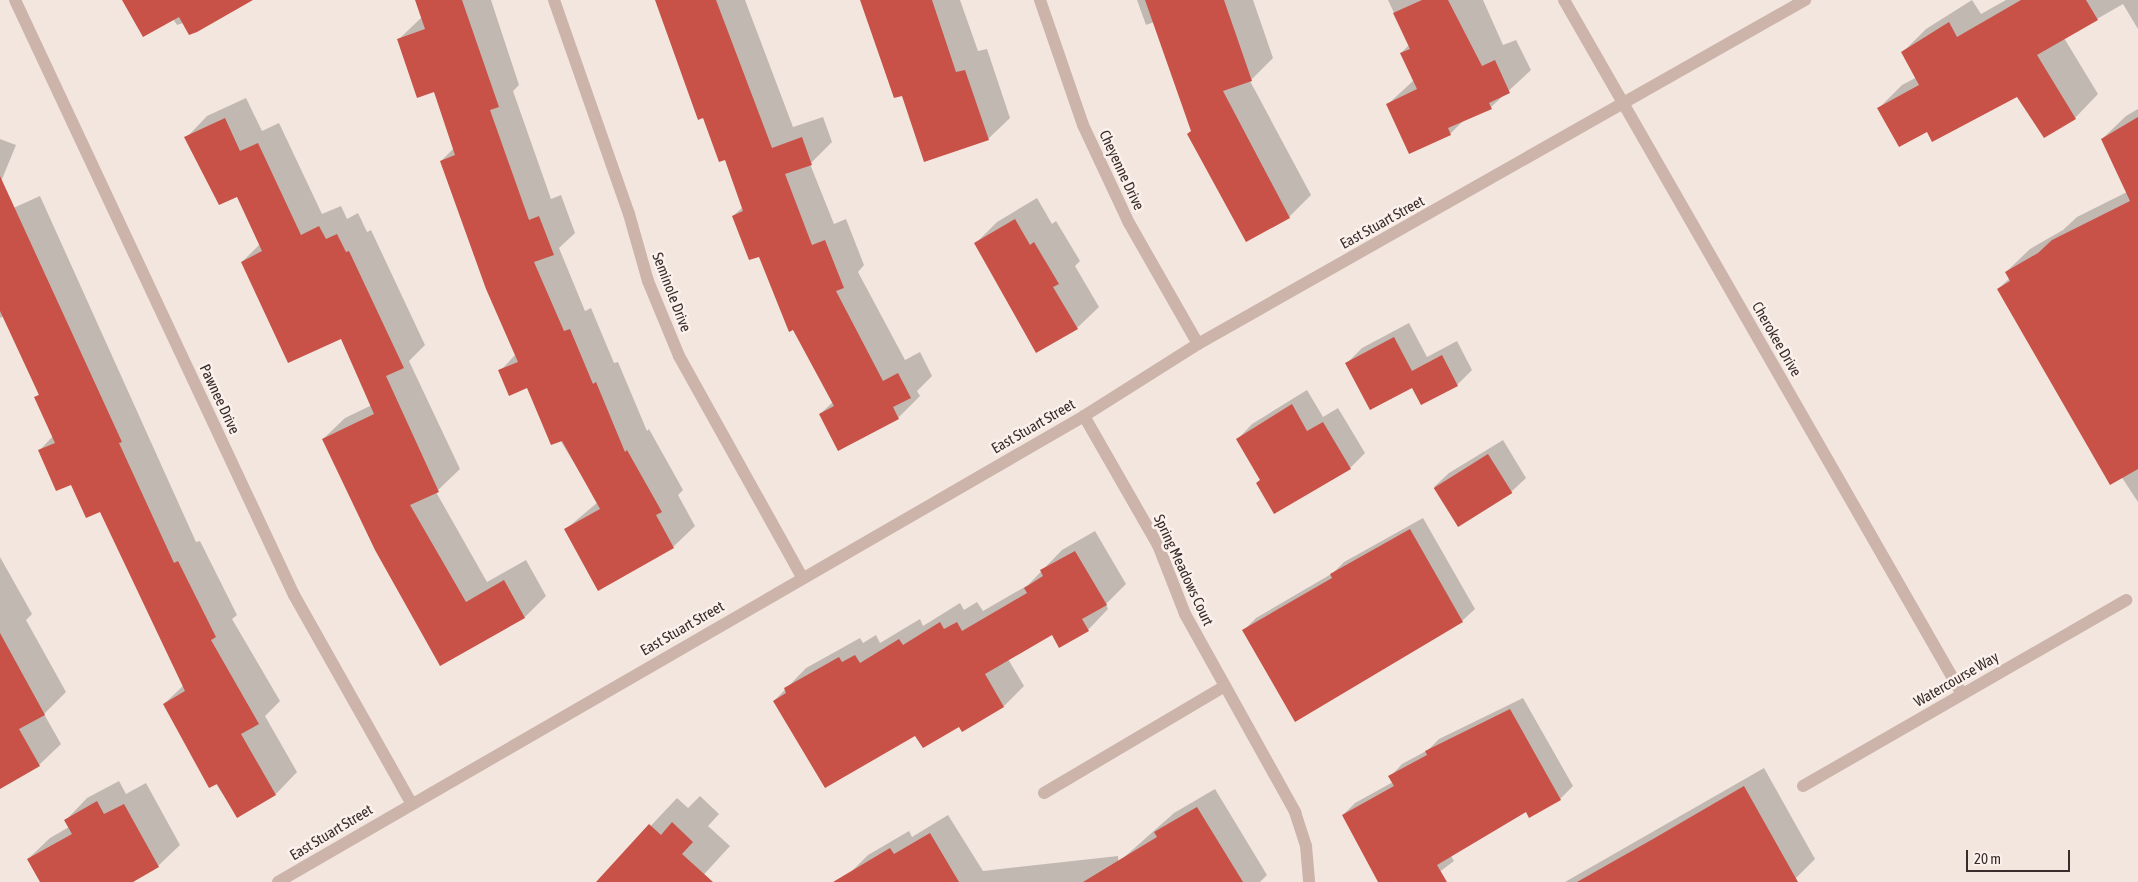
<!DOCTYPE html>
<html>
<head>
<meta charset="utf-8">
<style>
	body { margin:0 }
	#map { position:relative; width:2138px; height:882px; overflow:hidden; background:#f3e6df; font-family:"Asap Condensed",sans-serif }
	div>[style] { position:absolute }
	.shadow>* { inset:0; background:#0003 }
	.building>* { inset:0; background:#c85248; transform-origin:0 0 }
	.minor>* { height:12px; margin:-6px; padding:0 6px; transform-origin:6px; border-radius:6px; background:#ccb4aa }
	span { translate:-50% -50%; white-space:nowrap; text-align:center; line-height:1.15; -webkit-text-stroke:5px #fbf1ec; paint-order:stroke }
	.street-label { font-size:15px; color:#3a2c2a }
	.scale { position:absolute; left:1966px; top:850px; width:104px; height:22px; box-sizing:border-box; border:2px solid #3a2c2a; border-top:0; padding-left:6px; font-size:15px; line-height:18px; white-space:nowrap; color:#3a2c2a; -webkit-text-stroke:4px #fbf1ec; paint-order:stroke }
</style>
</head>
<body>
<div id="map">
	<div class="shadow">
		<i style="clip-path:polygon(131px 0,250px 0,177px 25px,173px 19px)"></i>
		<i style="clip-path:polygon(418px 0,491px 0,519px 85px,513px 91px,551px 199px,561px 195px,575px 233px,559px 248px,585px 311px,591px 308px,614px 363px,618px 362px,647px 431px,649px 429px,683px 490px,678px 495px,695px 526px,673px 547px,566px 529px,598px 502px,527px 386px,500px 371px,516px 354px,441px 161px,454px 148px,434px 91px,399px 39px,422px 17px)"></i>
		<i style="clip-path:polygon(657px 0,745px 0,793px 127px,823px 117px,832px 142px,810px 164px,834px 224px,846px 219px,864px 265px,858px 272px,905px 360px,920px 352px,932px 376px,917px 391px,920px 396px,898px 418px,839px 449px,820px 414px,833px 402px,760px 255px,733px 216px,743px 207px,726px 158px,703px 116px)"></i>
		<i style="clip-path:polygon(861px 0,960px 0,978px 51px,987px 49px,1010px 118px,988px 139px,903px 94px,894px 97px)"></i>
		<i style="clip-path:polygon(1137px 0,1253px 0,1273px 58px,1250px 81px,1311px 195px,1289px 217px,1192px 130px,1154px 22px,1146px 25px)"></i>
		<i style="clip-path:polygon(1388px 0,1483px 0,1503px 45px,1516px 40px,1531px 70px,1491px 107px,1464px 120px,1450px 134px,1388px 104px,1414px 80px,1401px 53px,1409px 45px)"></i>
		<i style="clip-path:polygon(1972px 0,1981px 14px,2006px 0,2138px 0,2138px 29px,2123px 4px,2064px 38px,2098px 94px,2075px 118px,2018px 96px,1879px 108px,1902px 85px,1917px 77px,1903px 52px,1926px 29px)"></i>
		<i style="clip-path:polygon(246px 98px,262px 131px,279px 123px,322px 214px,341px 206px,347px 219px,358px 213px,367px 232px,371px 230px,425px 345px,409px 361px,460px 469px,436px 492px,487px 582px,526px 560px,546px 596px,525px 617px,441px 665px,323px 439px,345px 418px,372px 405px,342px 337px,242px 262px,260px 244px,237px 195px,186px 138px,207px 116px)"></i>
		<i style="clip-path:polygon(2138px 109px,2138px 502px,1998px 289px,2010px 278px,2006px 272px,2030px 249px,2063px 230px,2077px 217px,2127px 192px,2102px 139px,2126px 116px)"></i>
		<i style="clip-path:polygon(0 139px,16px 145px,0 184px)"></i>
		<i style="clip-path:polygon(40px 196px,196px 542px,200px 541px,237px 615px,232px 619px,280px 701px,265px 716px,297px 772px,276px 794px,237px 816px,164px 704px,184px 685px,101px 510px,39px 451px,53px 436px,35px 398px,39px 394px,4px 316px,0 318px,0 214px)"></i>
		<i style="clip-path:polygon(1037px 198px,1052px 224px,1056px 221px,1080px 261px,1075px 266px,1099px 307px,1077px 328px,975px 244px,997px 222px)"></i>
		<i style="clip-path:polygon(1409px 323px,1427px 357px,1457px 341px,1472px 370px,1457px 385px,1412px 386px,1347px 363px,1362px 348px)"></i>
		<i style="clip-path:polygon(1307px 390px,1323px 417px,1338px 408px,1365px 453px,1350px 468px,1261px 479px,1238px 439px,1252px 424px)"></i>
		<i style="clip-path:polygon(1503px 440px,1526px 478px,1511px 492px,1434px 487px,1449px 473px)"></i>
		<i style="clip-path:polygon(1423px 518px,1475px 609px,1462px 621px,1295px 720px,1244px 630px,1256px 618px,1333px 573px,1344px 562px)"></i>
		<i style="clip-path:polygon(1095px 531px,1126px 584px,1106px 604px,1108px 609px,1088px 630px,1053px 634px,1008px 659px,1024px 686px,1004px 706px,963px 731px,959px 725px,916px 734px,774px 701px,806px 668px,860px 638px,863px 643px,876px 635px,880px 643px,920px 619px,923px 626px,960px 603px,964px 610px,977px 602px,983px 611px,1028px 585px,1062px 550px)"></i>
		<i style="clip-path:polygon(0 557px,32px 614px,26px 620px,66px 692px,44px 714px,61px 744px,39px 765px,0 788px)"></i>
		<i style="clip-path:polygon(1523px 698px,1573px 786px,1560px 799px,1530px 816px,1527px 811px,1451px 856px,1454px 861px,1426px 882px,1380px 882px,1343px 815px,1355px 803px,1393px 782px,1390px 777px,1402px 764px,1428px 750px,1439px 739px)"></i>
		<i style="clip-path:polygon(1764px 768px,1815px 859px,1796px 878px,1789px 882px,1565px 882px)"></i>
		<i style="clip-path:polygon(119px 781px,126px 794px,146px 783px,180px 845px,158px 866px,130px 882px,41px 882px,28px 859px,50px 838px,69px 827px,66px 820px,87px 798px)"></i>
		<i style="clip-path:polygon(1215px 789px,1267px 875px,1260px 882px,1134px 882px,1121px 860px,1174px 813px)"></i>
		<i style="clip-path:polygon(700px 796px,719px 814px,708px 826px,730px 846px,697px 882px,598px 882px,677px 798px,688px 808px)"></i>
		<i style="clip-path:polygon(948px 815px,983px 871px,1118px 856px,1120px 882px,854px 882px,850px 873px,868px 855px,909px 831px,912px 837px)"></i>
	</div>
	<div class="building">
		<i style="clip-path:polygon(122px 0,253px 0,197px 32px,189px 35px,179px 17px,143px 37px)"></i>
		<i style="clip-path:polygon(415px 0,462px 0,499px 107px,490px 110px,529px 220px,539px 216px,554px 255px,534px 262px,564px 331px,570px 329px,593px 384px,596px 382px,625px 452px,627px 450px,662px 512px,656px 515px,674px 548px,598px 591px,564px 529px,600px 509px,562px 441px,551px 445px,527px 388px,509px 396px,498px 370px,518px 362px,486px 289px,440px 161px,455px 155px,434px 92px,417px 98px,397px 39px,425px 29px)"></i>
		<i style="clip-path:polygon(655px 0,716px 0,772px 148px,802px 137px,812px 165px,785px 174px,812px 245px,825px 240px,844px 288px,836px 291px,883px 381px,898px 373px,911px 398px,893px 407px,899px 419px,838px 451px,819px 414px,834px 406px,793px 330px,789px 332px,759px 257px,749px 260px,732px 216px,743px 211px,725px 160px,719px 162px,703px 118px,698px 120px)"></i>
		<i style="clip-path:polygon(860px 0,932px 0,956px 72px,965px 70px,989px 140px,924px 162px,902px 96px,894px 98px)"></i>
		<i style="clip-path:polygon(1145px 0,1224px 0,1252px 81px,1223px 91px,1290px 218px,1246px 242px,1187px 134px,1191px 131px)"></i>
		<i style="clip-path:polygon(1422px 0,1448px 0,1482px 66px,1495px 60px,1510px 93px,1489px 103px,1492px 109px,1448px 128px,1451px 135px,1409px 154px,1386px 104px,1417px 89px,1400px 53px,1410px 49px,1393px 13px)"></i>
		<i style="clip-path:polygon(2021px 0,2086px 0,2098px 20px,2037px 55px,2076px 119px,2044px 138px,2017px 97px,1932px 142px,1927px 132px,1899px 147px,1877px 108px,1919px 85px,1901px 52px,1949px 22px,1957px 37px)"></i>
		<i style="clip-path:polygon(2138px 117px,2138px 469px,2110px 485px,1997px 289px,2010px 281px,2005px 272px,2038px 253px,2052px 240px,2130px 201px,2101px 139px)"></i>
		<i style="clip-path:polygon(225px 118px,240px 151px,258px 143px,301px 235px,319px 226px,326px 239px,337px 234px,346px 252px,349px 251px,404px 368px,386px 376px,439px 492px,410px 505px,466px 602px,504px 580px,525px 618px,440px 666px,375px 550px,322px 439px,374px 414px,341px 339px,288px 363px,241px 262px,262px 251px,237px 197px,219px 205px,184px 137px)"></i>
		<i style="clip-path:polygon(0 176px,122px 442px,119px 443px,174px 563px,178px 561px,216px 637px,211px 640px,259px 724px,241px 734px,276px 795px,237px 818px,217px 784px,209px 788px,163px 704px,185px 691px,100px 512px,86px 518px,71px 485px,56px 491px,38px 450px,55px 443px,34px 397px,39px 395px,0 311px)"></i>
		<i style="clip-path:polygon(1015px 219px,1030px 245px,1034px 242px,1059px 284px,1053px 287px,1078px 329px,1036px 353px,974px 243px)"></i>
		<i style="clip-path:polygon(1394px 337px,1412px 371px,1442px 355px,1458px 386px,1421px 405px,1412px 388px,1370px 410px,1345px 363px)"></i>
		<i style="clip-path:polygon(1292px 404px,1307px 431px,1323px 422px,1351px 469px,1274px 514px,1256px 483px,1260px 480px,1236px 439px)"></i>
		<i style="left:1488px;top:454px;width:46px;height:64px;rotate:58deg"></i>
		<i style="clip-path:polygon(1410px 529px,1463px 622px,1295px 722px,1242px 630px,1332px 578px,1330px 574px)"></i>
		<i style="clip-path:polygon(1075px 551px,1107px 605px,1082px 619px,1089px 631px,1059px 648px,1052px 635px,985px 674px,1004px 707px,962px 732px,959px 727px,923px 748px,915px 736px,825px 788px,773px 701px,786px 693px,784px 688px,839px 657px,842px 662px,855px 655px,860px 663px,899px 639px,903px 645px,940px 622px,944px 629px,957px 622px,962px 631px,1027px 593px,1024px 588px,1043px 576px,1040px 570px)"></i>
		<i style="clip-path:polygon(0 633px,45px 715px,19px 729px,40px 766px,0 789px)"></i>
		<i style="clip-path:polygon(1510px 709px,1561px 800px,1529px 818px,1526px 812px,1437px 865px,1447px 882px,1378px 882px,1342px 815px,1394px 786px,1388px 776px,1427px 755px,1425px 751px)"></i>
		<i style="clip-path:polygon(1744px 786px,1798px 882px,1577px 882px,1653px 839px)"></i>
		<i style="clip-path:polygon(97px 801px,104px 814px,124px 804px,159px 867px,133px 882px,40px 882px,27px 859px,72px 834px,64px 820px)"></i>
		<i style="clip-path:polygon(1197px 807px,1243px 882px,1083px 882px,1157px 837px,1154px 832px)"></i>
		<i style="clip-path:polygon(672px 822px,693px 842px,682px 854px,713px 882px,596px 882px,649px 824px,661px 835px)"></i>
		<i style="clip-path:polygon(930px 833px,959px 882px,833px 882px,890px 848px,894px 854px)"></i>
	</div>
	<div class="minor">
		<i style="left:15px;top:0;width:657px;rotate:64.88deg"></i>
		<i style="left:294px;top:595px;width:239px;rotate:60.6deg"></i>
		<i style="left:554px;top:0;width:227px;rotate:70.7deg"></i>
		<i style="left:629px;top:214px;width:70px;rotate:74.2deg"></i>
		<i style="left:648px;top:281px;width:81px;rotate:67.5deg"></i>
		<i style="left:679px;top:356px;width:253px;rotate:60.9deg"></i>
		<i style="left:1040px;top:0;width:132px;rotate:71deg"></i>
		<i style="left:1083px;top:125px;width:108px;rotate:64.9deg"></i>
		<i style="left:1129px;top:223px;width:139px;rotate:60.3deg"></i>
		<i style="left:1564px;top:0;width:800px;rotate:60.17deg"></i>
		<i style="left:1084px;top:416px;width:149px;rotate:60.2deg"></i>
		<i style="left:1158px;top:545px;width:74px;rotate:68.6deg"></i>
		<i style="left:1185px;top:614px;width:227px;rotate:60.9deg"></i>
		<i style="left:1295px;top:812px;width:36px;rotate:72deg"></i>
		<i style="left:1306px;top:846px;width:36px;rotate:85deg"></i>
		<i style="left:1803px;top:786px;width:373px;rotate:-29.9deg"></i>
		<i style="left:1044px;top:793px;width:210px;rotate:-30.6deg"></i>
		<i style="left:278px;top:882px;width:931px;rotate:-30.03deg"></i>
		<i style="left:1084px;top:416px;width:135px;rotate:-32.3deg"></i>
		<i style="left:1198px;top:344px;width:698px;rotate:-29.54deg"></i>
	</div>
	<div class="street-label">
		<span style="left:1122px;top:170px;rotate:65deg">Cheyenne Drive</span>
		<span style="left:1382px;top:222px;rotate:-29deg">East Stuart Street</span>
		<span style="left:672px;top:292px;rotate:69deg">Seminole Drive</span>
		<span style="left:1777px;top:339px;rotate:60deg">Cherokee Drive</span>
		<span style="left:220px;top:399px;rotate:65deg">Pawnee Drive</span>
		<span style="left:1033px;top:426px;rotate:-30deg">East Stuart Street</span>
		<span style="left:1184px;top:570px;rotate:65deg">Spring Meadows Court</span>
		<span style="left:682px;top:628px;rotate:-30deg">East Stuart Street</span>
		<span style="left:1956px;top:679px;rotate:-30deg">Watercourse Way</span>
		<span style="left:331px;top:832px;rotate:-31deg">East Stuart Street</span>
	</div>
	<div class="scale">20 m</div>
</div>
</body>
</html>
